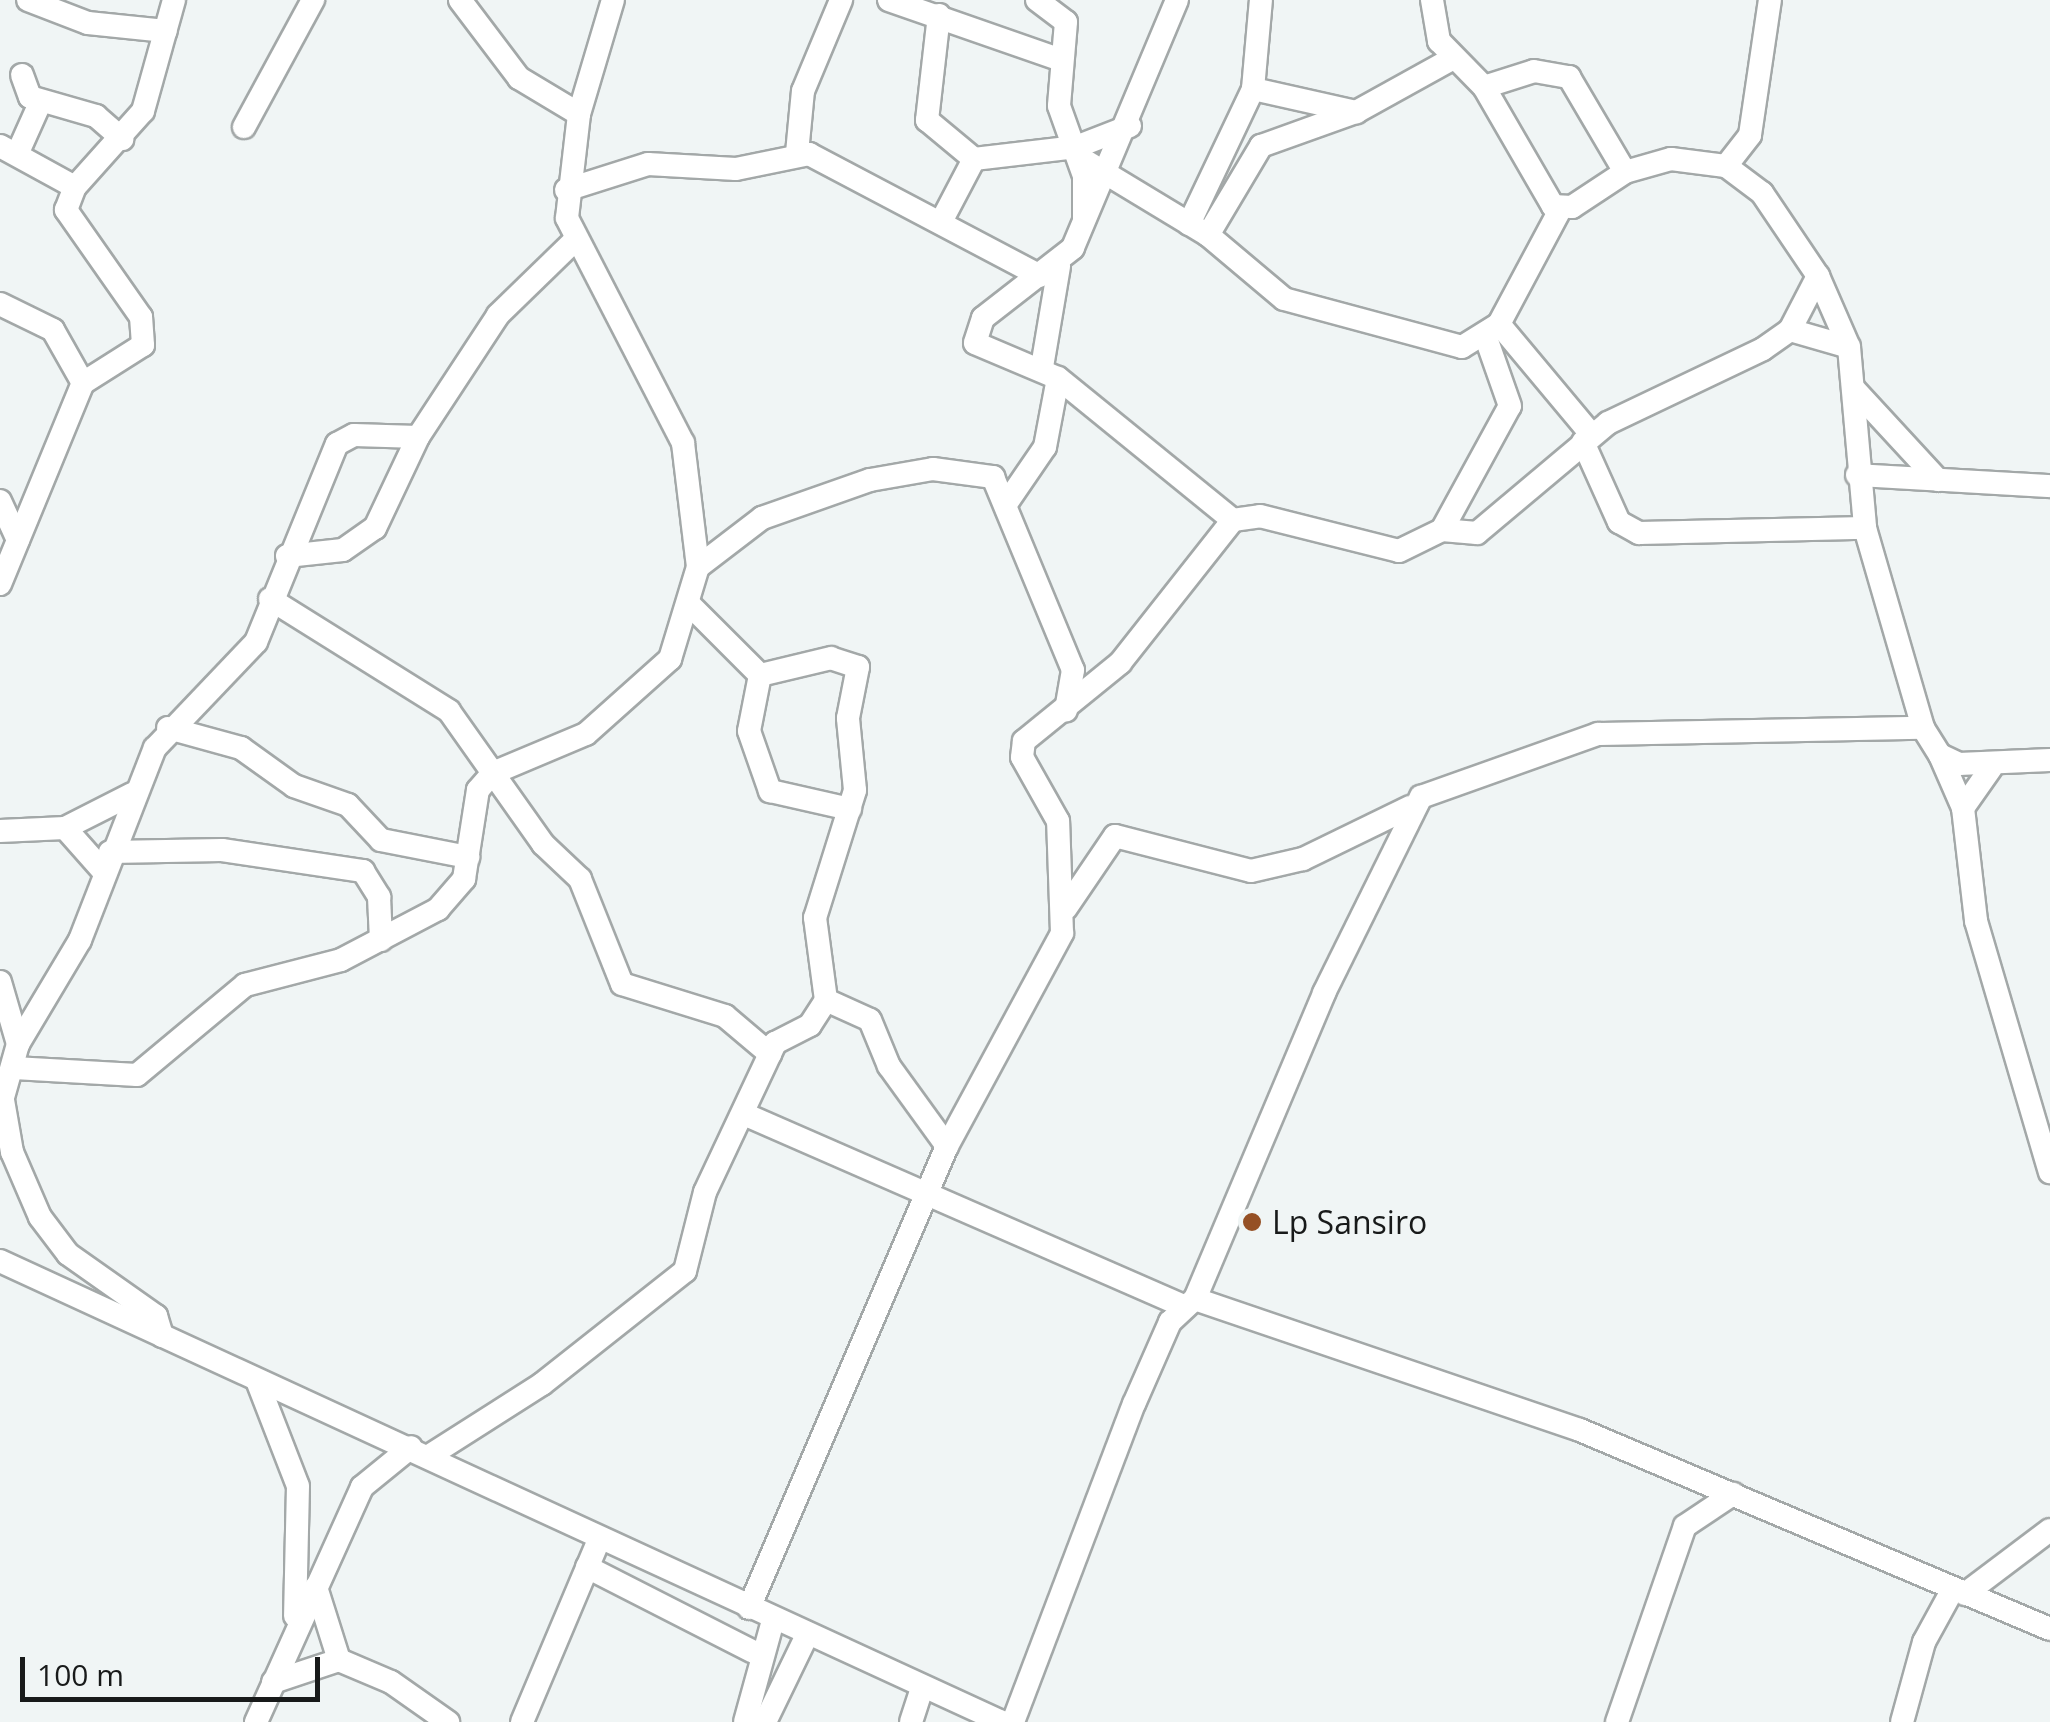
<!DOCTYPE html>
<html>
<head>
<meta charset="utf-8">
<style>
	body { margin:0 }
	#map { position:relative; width:2050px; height:1722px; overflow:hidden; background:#f0f5f5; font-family:"Open Sans",sans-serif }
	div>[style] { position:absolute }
	.roads { filter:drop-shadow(2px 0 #a3a8a8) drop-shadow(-2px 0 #a3a8a8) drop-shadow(0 2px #a3a8a8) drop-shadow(0 -2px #a3a8a8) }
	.minor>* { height:22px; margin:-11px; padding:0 11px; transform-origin:11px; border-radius:11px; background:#fff }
	.dots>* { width:28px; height:28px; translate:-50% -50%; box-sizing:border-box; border:5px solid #f0f5f5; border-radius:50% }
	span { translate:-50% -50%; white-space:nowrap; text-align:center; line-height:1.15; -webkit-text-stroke:10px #f0f5f5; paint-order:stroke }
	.poi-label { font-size:32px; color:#181a1a }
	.left { translate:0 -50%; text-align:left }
	.scale { position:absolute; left:20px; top:1657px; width:300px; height:45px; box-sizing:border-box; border:5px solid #181a1a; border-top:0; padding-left:12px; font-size:30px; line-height:35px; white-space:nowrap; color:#181a1a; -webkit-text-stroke:8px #f0f5f5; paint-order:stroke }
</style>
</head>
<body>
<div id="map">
	<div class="roads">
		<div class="minor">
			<i style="left:28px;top:0;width:64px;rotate:21deg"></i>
			<i style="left:88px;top:23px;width:78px;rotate:5.9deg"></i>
			<i style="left:460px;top:0;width:98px;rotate:52.9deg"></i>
			<i style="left:519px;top:78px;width:70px;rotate:31deg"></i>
			<i style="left:889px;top:0;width:179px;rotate:19.2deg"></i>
			<i style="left:1037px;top:0;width:36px;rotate:37deg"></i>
			<i style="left:1066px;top:22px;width:84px;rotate:94.8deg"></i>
			<i style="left:1059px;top:106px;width:74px;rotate:70.3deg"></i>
			<i style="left:1084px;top:176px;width:42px;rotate:90deg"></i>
			<i style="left:1177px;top:0;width:269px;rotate:112.8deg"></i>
			<i style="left:1073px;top:248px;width:114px;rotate:142.1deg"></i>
			<i style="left:983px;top:318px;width:26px;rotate:108deg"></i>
			<i style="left:975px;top:343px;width:90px;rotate:22.9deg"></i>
			<i style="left:1058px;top:378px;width:225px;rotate:39.1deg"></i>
			<i style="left:1432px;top:0;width:42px;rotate:80.3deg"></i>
			<i style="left:1439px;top:41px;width:64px;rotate:45.6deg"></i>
			<i style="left:1484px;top:87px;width:138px;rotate:59.9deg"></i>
			<i style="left:1553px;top:206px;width:19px;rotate:3deg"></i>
			<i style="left:1572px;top:207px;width:64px;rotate:-33.4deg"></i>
			<i style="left:1625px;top:172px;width:48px;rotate:-15.8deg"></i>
			<i style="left:1671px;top:159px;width:55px;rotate:7.3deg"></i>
			<i style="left:1726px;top:166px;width:45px;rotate:36.9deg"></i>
			<i style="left:1762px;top:193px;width:100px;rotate:56deg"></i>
			<i style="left:1818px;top:276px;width:77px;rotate:66.4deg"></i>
			<i style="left:1849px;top:347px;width:182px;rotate:84.9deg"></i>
			<i style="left:1865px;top:528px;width:208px;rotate:73.8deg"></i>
			<i style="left:1923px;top:728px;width:32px;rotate:58deg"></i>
			<i style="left:1940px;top:755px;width:21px;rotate:25deg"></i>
			<i style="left:1959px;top:764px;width:91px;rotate:-2.5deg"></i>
			<i style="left:939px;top:15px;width:106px;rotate:96.5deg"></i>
			<i style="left:927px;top:120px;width:61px;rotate:39.7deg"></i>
			<i style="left:22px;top:75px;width:23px;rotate:70deg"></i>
			<i style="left:30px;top:97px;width:69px;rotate:16.1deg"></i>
			<i style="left:96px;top:116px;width:35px;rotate:41deg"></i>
			<i style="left:1484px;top:87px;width:52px;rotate:-17.7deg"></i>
			<i style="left:1534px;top:71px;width:36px;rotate:10deg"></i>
			<i style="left:1569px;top:77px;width:110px;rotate:59.5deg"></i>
			<i style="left:1253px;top:89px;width:106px;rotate:12.6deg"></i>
			<i style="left:244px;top:127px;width:145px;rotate:-61.5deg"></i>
			<i style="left:0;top:146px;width:85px;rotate:28.7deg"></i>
			<i style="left:19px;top:150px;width:51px;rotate:-65.9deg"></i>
			<i style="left:797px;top:153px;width:62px;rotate:-84.5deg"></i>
			<i style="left:803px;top:91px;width:99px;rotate:-67.3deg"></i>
			<i style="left:1079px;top:157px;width:151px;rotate:31.2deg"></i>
			<i style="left:1208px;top:235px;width:99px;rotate:40.1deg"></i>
			<i style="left:1284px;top:299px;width:184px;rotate:15.1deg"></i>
			<i style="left:1462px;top:347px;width:44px;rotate:-31.9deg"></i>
			<i style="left:1499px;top:324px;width:132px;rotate:-61.9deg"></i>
			<i style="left:1726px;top:166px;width:39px;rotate:-52deg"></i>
			<i style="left:1750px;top:135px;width:136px;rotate:-81.6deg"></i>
			<i style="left:566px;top:190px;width:86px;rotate:-17.6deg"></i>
			<i style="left:648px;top:164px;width:88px;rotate:3.3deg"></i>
			<i style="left:736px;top:169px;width:75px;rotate:-11.6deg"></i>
			<i style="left:809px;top:154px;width:261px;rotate:27.8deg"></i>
			<i style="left:942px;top:220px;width:69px;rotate:-62.3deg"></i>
			<i style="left:974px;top:159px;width:103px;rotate:-6.7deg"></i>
			<i style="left:1076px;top:147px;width:58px;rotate:-21.3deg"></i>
			<i style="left:1189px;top:224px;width:149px;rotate:-64.6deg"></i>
			<i style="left:1253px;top:89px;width:89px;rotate:-84.9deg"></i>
			<i style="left:1208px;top:235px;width:104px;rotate:-59.2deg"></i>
			<i style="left:1261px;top:146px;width:101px;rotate:-19.7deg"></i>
			<i style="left:1356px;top:112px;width:107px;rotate:-29deg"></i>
			<i style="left:0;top:304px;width:59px;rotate:26.1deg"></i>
			<i style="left:53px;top:330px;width:61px;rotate:60.5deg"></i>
			<i style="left:1499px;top:324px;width:143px;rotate:50.1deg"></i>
			<i style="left:1790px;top:330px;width:61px;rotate:16.1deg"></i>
			<i style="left:1042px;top:367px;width:102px;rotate:-80.4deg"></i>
			<i style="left:1854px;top:389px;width:124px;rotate:47.3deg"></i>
			<i style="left:1583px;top:442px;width:88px;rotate:65.8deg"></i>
			<i style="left:1619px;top:522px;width:23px;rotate:29deg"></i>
			<i style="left:1639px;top:533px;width:226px;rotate:-1.3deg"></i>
			<i style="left:1857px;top:475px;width:193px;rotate:3.3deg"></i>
			<i style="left:0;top:501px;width:43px;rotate:65.2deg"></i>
			<i style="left:1008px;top:501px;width:65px;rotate:-55.6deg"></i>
			<i style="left:1045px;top:447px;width:70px;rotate:-79.3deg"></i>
			<i style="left:1442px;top:530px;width:35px;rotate:5deg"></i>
			<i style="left:1477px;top:533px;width:171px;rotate:-40deg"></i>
			<i style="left:1608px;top:423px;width:172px;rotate:-25.5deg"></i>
			<i style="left:1763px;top:349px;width:33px;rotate:-35deg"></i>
			<i style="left:1790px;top:330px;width:61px;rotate:-62.6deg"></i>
			<i style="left:287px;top:556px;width:56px;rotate:-6.1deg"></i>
			<i style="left:343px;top:550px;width:39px;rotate:-35deg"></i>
			<i style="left:375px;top:528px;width:101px;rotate:-64.7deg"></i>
			<i style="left:698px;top:567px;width:81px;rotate:-37.4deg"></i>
			<i style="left:762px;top:518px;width:114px;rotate:-19.4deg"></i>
			<i style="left:870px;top:480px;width:64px;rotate:-9.9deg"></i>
			<i style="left:933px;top:469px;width:61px;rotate:7.6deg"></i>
			<i style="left:993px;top:477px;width:209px;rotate:67.5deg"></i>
			<i style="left:1073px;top:670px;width:41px;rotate:99.9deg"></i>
			<i style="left:0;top:584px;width:217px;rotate:-67.6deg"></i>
			<i style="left:83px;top:383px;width:71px;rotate:-32.3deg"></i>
			<i style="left:143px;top:345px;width:28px;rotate:-94deg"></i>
			<i style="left:141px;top:317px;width:131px;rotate:-125deg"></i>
			<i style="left:66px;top:210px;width:25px;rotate:-69deg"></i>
			<i style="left:75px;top:187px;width:102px;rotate:-48.2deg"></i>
			<i style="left:143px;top:111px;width:115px;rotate:-74.4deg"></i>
			<i style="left:270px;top:599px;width:211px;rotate:32deg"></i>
			<i style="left:449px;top:711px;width:163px;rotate:54.7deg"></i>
			<i style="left:543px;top:844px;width:51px;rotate:43.4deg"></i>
			<i style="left:580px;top:879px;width:113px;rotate:68.2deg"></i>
			<i style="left:622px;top:984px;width:108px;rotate:17.3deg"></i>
			<i style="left:725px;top:1016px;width:59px;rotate:40.2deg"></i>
			<i style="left:692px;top:607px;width:96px;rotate:45deg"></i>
			<i style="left:760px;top:675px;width:57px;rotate:101.1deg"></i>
			<i style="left:749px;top:731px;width:64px;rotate:70.7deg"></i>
			<i style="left:770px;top:791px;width:82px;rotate:12.7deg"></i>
			<i style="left:168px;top:728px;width:76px;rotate:15.3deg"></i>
			<i style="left:241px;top:748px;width:65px;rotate:35.6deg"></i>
			<i style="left:294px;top:786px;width:57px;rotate:19.4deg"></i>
			<i style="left:348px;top:805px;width:48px;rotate:46.7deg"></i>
			<i style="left:381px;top:840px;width:89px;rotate:11.1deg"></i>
			<i style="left:1940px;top:755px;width:58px;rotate:66.5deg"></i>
			<i style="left:1963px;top:808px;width:114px;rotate:83.4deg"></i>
			<i style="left:1976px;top:921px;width:262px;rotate:73.6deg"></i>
			<i style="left:1963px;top:808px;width:49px;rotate:-55deg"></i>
			<i style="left:65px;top:828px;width:60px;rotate:48.4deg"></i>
			<i style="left:0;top:831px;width:65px;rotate:-2.6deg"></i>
			<i style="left:65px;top:828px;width:75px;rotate:-26.9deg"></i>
			<i style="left:110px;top:852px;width:112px;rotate:-1deg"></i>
			<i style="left:222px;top:850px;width:143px;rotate:8.5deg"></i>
			<i style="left:363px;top:871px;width:31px;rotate:58deg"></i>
			<i style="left:379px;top:897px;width:43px;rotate:87.3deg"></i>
			<i style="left:1066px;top:908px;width:87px;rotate:-55.8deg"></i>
			<i style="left:1115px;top:836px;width:140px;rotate:14.4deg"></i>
			<i style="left:1251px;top:871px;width:53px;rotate:-13deg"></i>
			<i style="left:1303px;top:859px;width:119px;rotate:-25.9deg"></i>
			<i style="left:0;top:982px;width:65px;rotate:73.8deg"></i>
			<i style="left:18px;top:1044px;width:66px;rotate:105.7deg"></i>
			<i style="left:826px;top:1000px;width:48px;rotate:24.4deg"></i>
			<i style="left:870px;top:1020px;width:50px;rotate:67.6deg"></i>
			<i style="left:889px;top:1066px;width:99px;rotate:54.1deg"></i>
			<i style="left:18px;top:1044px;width:121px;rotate:-59.2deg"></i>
			<i style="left:80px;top:940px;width:206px;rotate:-68.7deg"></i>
			<i style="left:155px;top:748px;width:146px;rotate:-46.4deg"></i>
			<i style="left:256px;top:642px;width:214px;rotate:-67.8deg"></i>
			<i style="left:337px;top:444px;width:19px;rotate:-28deg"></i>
			<i style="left:354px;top:435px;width:64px;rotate:1.8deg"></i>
			<i style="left:418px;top:437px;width:146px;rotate:-56.7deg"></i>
			<i style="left:498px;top:315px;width:105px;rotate:-44.2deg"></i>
			<i style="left:14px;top:1068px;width:123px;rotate:3.3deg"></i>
			<i style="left:137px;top:1075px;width:141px;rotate:-39.8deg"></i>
			<i style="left:245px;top:985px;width:99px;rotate:-14.6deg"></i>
			<i style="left:341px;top:960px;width:110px;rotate:-27.7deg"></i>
			<i style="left:438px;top:909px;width:40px;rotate:-49deg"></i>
			<i style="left:464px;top:879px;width:90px;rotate:-81.1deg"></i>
			<i style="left:478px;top:790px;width:23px;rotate:-49deg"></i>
			<i style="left:493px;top:773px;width:101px;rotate:-22.8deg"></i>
			<i style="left:586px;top:734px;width:113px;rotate:-41.8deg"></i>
			<i style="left:670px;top:659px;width:96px;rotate:-73.1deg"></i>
			<i style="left:698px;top:567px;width:125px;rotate:-96.9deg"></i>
			<i style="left:683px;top:443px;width:253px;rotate:-117.3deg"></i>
			<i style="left:567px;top:218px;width:105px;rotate:-83.4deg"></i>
			<i style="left:579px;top:114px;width:119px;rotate:-73.4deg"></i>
			<i style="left:3px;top:1100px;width:53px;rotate:80.2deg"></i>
			<i style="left:12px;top:1152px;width:71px;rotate:66.7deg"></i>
			<i style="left:40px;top:1217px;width:46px;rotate:52.9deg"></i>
			<i style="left:68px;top:1254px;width:108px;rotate:35.2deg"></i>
			<i style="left:156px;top:1316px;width:21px;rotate:73deg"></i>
			<i style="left:744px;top:1114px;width:477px;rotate:23.6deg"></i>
			<i style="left:0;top:1261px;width:1103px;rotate:24.71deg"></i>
			<i style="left:1195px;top:1299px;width:332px;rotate:-67.1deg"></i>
			<i style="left:1324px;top:993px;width:219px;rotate:-63.7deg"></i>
			<i style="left:1421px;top:797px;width:188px;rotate:-19.6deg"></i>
			<i style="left:1598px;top:734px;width:325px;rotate:-1.1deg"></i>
			<i style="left:258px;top:1383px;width:110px;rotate:68.8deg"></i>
			<i style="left:298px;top:1486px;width:130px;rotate:91.3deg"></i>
			<i style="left:429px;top:1456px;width:134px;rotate:-32.5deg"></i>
			<i style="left:542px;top:1384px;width:182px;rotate:-38.3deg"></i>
			<i style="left:685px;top:1271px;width:81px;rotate:-75.8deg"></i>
			<i style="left:705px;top:1192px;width:165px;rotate:-64.8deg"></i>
			<i style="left:775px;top:1043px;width:39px;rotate:-27deg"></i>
			<i style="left:810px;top:1025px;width:30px;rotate:-57deg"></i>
			<i style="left:826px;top:1000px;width:83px;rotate:-97.6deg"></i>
			<i style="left:815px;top:918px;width:134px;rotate:-72.6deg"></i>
			<i style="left:855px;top:790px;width:72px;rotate:-95.6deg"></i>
			<i style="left:848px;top:718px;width:52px;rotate:-78.9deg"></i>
			<i style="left:858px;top:667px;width:28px;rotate:-162deg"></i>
			<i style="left:831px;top:658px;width:73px;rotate:166.5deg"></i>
			<i style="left:587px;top:1567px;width:194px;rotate:27deg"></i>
			<i style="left:316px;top:1587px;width:77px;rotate:72.5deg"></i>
			<i style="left:1965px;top:1594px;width:106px;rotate:-37deg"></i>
			<i style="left:749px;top:1608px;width:503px;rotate:-66.8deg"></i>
			<i style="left:947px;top:1146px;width:242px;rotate:-61.6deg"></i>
			<i style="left:1062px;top:933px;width:112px;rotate:-92deg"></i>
			<i style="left:1058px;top:821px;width:73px;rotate:-119.4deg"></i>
			<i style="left:1022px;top:757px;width:16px;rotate:-83deg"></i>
			<i style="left:1024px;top:741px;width:124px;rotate:-39.1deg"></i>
			<i style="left:1120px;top:663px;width:182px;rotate:-51.7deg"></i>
			<i style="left:1233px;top:520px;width:27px;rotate:-8deg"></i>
			<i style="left:1260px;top:516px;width:143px;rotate:14.1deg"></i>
			<i style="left:1399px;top:551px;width:48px;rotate:-26deg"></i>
			<i style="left:1442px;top:530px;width:141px;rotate:-61.3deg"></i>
			<i style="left:1510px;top:406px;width:72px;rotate:-109.4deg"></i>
			<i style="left:273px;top:1682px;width:70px;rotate:-18.4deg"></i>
			<i style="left:339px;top:1660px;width:56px;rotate:22.9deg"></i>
			<i style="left:391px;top:1682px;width:70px;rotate:35.1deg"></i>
			<i style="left:256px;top:1722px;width:258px;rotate:-65.7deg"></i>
			<i style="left:362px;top:1487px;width:63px;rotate:-39.2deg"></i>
			<i style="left:522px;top:1722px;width:195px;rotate:-67.1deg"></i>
			<i style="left:745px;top:1722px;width:106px;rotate:-74.6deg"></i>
			<i style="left:765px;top:1722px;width:94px;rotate:-64.2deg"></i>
			<i style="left:911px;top:1722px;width:35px;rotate:-72deg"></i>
			<i style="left:1013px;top:1722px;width:340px;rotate:-69.2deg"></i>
			<i style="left:1134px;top:1404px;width:90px;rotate:-66.3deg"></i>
			<i style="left:1170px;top:1322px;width:34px;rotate:-43deg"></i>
			<i style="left:1195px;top:1299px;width:407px;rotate:18.8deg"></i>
			<i style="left:1580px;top:1430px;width:510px;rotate:22.95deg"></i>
			<i style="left:1617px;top:1722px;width:207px;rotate:-70.9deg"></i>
			<i style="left:1685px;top:1526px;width:58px;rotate:-33.7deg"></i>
			<i style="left:1902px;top:1722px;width:83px;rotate:-74.6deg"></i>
			<i style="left:1924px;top:1642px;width:60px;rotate:-61.3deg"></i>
		</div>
	</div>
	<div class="dots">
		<i style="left:1252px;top:1222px;background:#955025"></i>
	</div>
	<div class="poi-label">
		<span class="left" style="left:1272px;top:1222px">Lp Sansiro</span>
	</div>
	<div class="scale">100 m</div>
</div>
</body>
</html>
